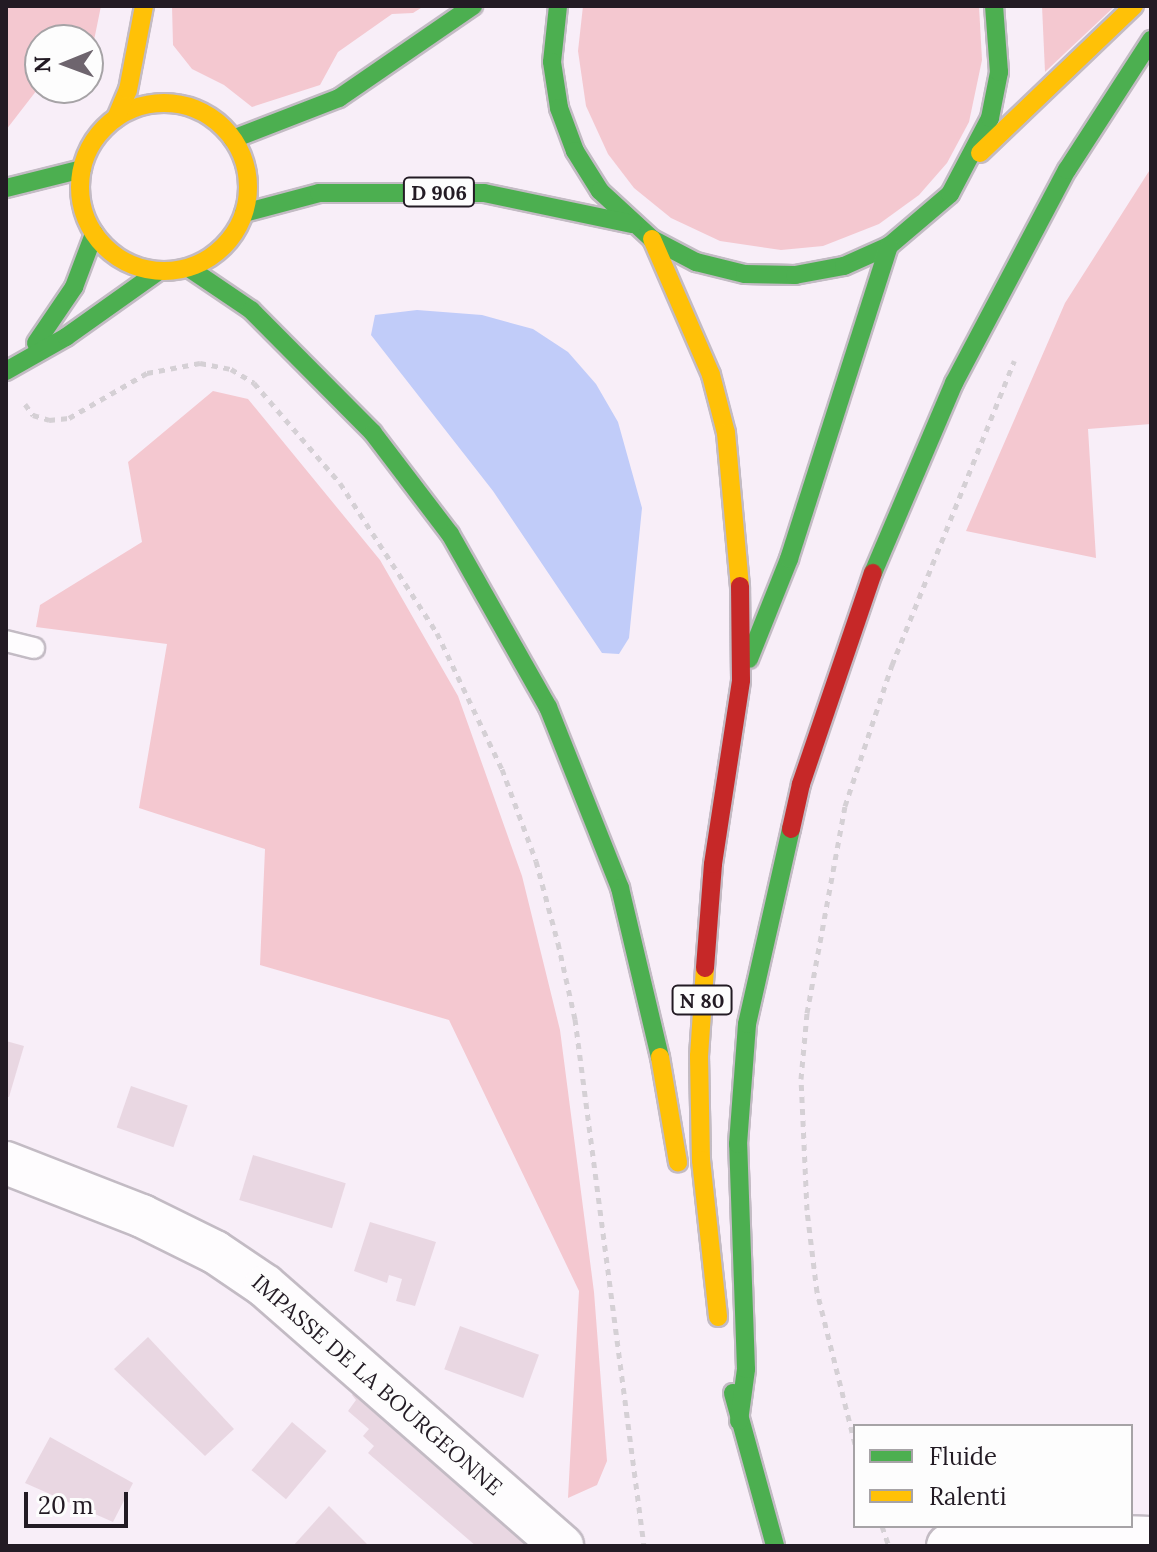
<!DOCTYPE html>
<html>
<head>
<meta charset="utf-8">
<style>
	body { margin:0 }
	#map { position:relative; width:1157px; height:1552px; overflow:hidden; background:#f8eef8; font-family:Lora,serif }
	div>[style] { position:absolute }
	.green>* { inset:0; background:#f4c8d0 }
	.water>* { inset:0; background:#c1ccf9 }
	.building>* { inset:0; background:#e9d7e2; transform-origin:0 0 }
	.path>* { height:5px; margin-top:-2.5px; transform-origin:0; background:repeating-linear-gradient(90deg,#d5d0d5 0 6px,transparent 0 12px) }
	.roads { filter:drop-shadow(2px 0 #c3bbc4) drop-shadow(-2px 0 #c3bbc4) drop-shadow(0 2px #c3bbc4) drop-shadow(0 -2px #c3bbc4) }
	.lane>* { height:20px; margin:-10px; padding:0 10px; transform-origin:10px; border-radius:10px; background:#fefcfe }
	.street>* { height:42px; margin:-21px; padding:0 21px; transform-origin:21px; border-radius:21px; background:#fefcfe }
	.fast>* { height:18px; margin:-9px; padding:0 9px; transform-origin:9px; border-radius:9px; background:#4caf50 }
	.slow>* { height:18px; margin:-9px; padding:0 9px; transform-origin:9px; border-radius:9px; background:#ffc107 }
	.slow>.ring { margin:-9px; padding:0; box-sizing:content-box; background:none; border:18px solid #ffc107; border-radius:50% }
	.jam>* { height:18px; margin:-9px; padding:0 9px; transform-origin:9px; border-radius:9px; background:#c62828 }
	span { translate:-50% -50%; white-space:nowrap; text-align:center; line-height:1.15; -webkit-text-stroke:6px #fdfdfd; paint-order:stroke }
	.shield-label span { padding:2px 6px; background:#fdfdfd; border:2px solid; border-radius:6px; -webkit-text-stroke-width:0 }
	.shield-label { font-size:20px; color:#231b24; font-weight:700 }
	.street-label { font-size:22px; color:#231b24 }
	.frame { position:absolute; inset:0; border:8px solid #231b24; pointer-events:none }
	.legend { position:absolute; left:853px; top:1424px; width:280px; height:104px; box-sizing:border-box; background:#fdfdfd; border:2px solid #a6a3a6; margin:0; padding:10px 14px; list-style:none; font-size:24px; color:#231b24 }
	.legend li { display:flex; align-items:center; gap:16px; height:40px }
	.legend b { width:40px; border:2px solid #a6a3a6 }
	.north { position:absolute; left:24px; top:24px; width:80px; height:80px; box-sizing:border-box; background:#fdfdfd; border:2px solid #a6a3a6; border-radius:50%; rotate:269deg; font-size:22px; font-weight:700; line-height:32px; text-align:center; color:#231b24 }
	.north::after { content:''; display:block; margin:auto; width:28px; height:36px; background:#6e656e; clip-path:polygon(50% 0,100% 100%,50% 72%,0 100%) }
	.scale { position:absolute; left:24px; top:1492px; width:104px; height:36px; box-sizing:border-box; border:4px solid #231b24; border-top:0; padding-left:10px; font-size:24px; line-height:28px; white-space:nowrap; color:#231b24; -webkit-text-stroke:6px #fdfdfd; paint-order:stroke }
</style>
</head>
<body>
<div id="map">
	<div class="green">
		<i style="clip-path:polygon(6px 6px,101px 6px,90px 60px,88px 40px,40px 40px,40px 86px,6px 130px)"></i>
		<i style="clip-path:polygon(172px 6px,424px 6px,413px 13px,392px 14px,338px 52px,320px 85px,252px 107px,224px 85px,192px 69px,173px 45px)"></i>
		<i style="clip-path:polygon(583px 6px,979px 6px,982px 60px,969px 122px,947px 163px,919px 195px,879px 224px,823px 246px,781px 250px,720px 241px,671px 218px,634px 188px,608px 154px,586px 106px,578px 51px)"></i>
		<i style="clip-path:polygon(1042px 6px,1115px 6px,1045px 72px)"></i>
		<i style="clip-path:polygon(1151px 168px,1151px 424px,1088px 429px,1096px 558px,966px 531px,1065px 303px)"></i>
		<i style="clip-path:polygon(213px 391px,248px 399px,380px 560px,458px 696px,522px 876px,560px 1030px,594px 1292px,607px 1461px,597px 1485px,568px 1498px,579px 1291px,449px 1020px,260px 965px,265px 849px,139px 808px,167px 644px,36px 627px,40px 605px,142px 542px,128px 462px)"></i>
	</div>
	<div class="water">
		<i style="clip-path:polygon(417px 310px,482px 315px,533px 329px,568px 352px,596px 384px,618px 422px,642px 508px,629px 638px,619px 654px,602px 653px,493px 491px,371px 335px,375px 315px)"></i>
	</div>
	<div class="building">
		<i style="clip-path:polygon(6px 1041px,24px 1046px,9px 1097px,6px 1097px)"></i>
		<i style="left:131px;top:1086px;width:60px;height:44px;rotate:19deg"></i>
		<i style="left:253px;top:1155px;width:97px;height:47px;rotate:17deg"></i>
		<i style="clip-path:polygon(370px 1222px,436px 1242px,415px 1306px,396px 1301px,402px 1279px,389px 1275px,387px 1283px,354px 1271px)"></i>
		<i style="left:460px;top:1326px;width:84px;height:46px;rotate:20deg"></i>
		<i style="clip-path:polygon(148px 1337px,234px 1429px,205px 1456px,114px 1369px)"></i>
		<i style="clip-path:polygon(357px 1388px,534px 1546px,476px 1546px,368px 1453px,374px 1446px,363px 1436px,369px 1429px,348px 1411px,356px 1400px,352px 1395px)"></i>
		<i style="left:292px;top:1422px;width:45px;height:63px;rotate:40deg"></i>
		<i style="clip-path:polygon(50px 1437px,133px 1483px,113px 1522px,25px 1483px)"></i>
		<i style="clip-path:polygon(329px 1506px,369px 1546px,293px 1546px)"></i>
	</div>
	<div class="path">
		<i style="left:25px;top:404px;width:14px;rotate:54deg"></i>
		<i style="left:33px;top:415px;width:17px;rotate:17deg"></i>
		<i style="left:49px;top:420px;width:20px;rotate:-6deg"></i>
		<i style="left:69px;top:418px;width:90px;rotate:-30deg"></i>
		<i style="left:147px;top:373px;width:54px;rotate:-10.7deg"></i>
		<i style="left:200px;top:363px;width:32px;rotate:11deg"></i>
		<i style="left:231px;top:369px;width:27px;rotate:31deg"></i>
		<i style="left:254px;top:383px;width:132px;rotate:49.3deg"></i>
		<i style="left:340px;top:483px;width:179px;rotate:57.1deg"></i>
		<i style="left:437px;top:633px;width:151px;rotate:64.5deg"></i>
		<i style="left:502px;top:769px;width:98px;rotate:69.7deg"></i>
		<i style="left:536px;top:861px;width:85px;rotate:75deg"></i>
		<i style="left:558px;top:943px;width:78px;rotate:77.4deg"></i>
		<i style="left:575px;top:1019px;width:531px;rotate:82.54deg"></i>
		<i style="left:855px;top:1444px;width:157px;rotate:-104deg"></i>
		<i style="left:817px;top:1292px;width:83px;rotate:-97deg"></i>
		<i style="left:807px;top:1210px;width:131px;rotate:-92.6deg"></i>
		<i style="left:801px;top:1079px;width:66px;rotate:-84.8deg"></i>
		<i style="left:807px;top:1013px;width:210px;rotate:-79.6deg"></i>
		<i style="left:845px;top:806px;width:149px;rotate:-71.6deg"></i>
		<i style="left:892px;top:665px;width:328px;rotate:-68.1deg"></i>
		<i style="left:882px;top:1526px;width:21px;rotate:71deg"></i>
	</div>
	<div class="roads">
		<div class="lane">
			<i style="left:6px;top:641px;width:29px;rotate:14deg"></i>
		</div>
		<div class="street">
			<i style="left:6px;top:1163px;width:146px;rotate:21.3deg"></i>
			<i style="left:142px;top:1216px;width:81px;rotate:26.3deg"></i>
			<i style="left:215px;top:1252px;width:60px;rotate:34.2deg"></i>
			<i style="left:265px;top:1286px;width:395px;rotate:41.2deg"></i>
			<i style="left:948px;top:1546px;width:58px;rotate:-12.8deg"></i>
			<i style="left:1005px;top:1533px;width:146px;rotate:2deg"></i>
		</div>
		<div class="fast">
			<i style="left:558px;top:6px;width:56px;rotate:96.1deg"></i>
			<i style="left:552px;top:62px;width:47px;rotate:81.3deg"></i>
			<i style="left:559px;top:108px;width:46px;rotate:69.6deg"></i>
			<i style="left:575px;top:151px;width:47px;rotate:58deg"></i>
			<i style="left:600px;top:191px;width:71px;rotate:42.7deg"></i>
			<i style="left:652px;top:239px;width:50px;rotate:27.6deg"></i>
			<i style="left:696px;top:262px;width:50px;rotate:13.8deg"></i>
			<i style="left:745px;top:274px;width:50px;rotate:1.1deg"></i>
			<i style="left:795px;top:275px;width:50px;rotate:-10.4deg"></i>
			<i style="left:844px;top:266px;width:49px;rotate:-24deg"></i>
			<i style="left:889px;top:246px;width:80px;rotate:-40.4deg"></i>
			<i style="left:950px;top:194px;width:86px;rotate:-62.2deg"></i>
			<i style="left:990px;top:118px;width:47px;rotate:-78.9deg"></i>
			<i style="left:999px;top:72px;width:66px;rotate:-94.3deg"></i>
			<i style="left:233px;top:139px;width:114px;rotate:-21.1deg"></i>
			<i style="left:339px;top:98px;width:163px;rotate:-34.5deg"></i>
			<i style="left:6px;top:188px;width:78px;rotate:-14deg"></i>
			<i style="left:244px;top:213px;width:78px;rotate:-14.9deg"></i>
			<i style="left:319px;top:193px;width:165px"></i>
			<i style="left:484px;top:193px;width:152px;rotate:11.8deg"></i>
			<i style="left:189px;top:268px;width:75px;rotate:34.1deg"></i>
			<i style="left:251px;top:310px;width:173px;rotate:45.2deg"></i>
			<i style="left:373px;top:433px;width:127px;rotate:52.7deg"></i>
			<i style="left:450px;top:534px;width:199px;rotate:60.5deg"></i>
			<i style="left:548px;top:707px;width:195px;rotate:68.3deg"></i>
			<i style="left:620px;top:888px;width:174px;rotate:76.7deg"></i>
			<i style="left:36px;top:343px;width:68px;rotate:-55.8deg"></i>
			<i style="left:74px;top:287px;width:57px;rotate:-69.3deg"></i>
			<i style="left:6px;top:371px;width:69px;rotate:-29.5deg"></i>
			<i style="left:66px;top:337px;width:114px;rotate:-35.4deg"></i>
			<i style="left:873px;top:573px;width:207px;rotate:-66.9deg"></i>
			<i style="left:954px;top:383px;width:241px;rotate:-62.1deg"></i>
			<i style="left:1067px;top:170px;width:155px;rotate:-57.1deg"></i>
			<i style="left:749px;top:659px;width:108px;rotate:-68.2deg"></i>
			<i style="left:789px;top:559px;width:329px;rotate:-72.3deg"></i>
			<i style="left:733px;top:1393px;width:159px;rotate:74.6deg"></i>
			<i style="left:739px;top:1421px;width:52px;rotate:-82.3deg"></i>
			<i style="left:746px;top:1369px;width:225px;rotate:-92deg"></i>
			<i style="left:738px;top:1144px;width:120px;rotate:-85.7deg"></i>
			<i style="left:747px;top:1024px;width:200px;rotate:-77.3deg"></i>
		</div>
		<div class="slow">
			<i class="ring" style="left:80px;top:103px;width:150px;height:150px"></i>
			<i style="left:116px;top:118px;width:30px;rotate:-67deg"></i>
			<i style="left:128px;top:90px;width:86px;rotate:-79.2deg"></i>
			<i style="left:980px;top:153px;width:213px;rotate:-43.7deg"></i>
			<i style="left:652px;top:239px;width:148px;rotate:66.5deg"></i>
			<i style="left:711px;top:375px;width:60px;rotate:75.5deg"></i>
			<i style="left:726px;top:433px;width:154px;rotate:84.8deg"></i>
			<i style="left:705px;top:968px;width:88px;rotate:93.9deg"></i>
			<i style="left:699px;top:1056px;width:104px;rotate:88.9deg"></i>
			<i style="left:701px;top:1160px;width:158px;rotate:83.8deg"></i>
			<i style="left:660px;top:1057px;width:107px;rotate:80.3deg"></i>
		</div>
		<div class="jam">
			<i style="left:791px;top:829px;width:46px;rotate:-77.5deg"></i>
			<i style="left:801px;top:784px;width:223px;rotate:-71.2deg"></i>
			<i style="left:705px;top:968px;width:104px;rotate:-85.6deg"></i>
			<i style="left:713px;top:864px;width:186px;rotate:-81.3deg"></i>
			<i style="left:741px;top:680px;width:94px;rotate:-90.6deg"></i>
		</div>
	</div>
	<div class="shield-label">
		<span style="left:439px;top:192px">D 906</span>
		<span style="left:702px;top:1000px">N 80</span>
	</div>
	<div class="street-label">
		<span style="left:377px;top:1385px;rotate:41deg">IMPASSE DE LA BOURGEONNE</span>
	</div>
	<div class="frame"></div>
	<ul class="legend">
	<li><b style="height:10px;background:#4caf50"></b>Fluide</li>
	<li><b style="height:10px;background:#ffc107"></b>Ralenti</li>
	</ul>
	<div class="north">N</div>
	<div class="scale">20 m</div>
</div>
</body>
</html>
